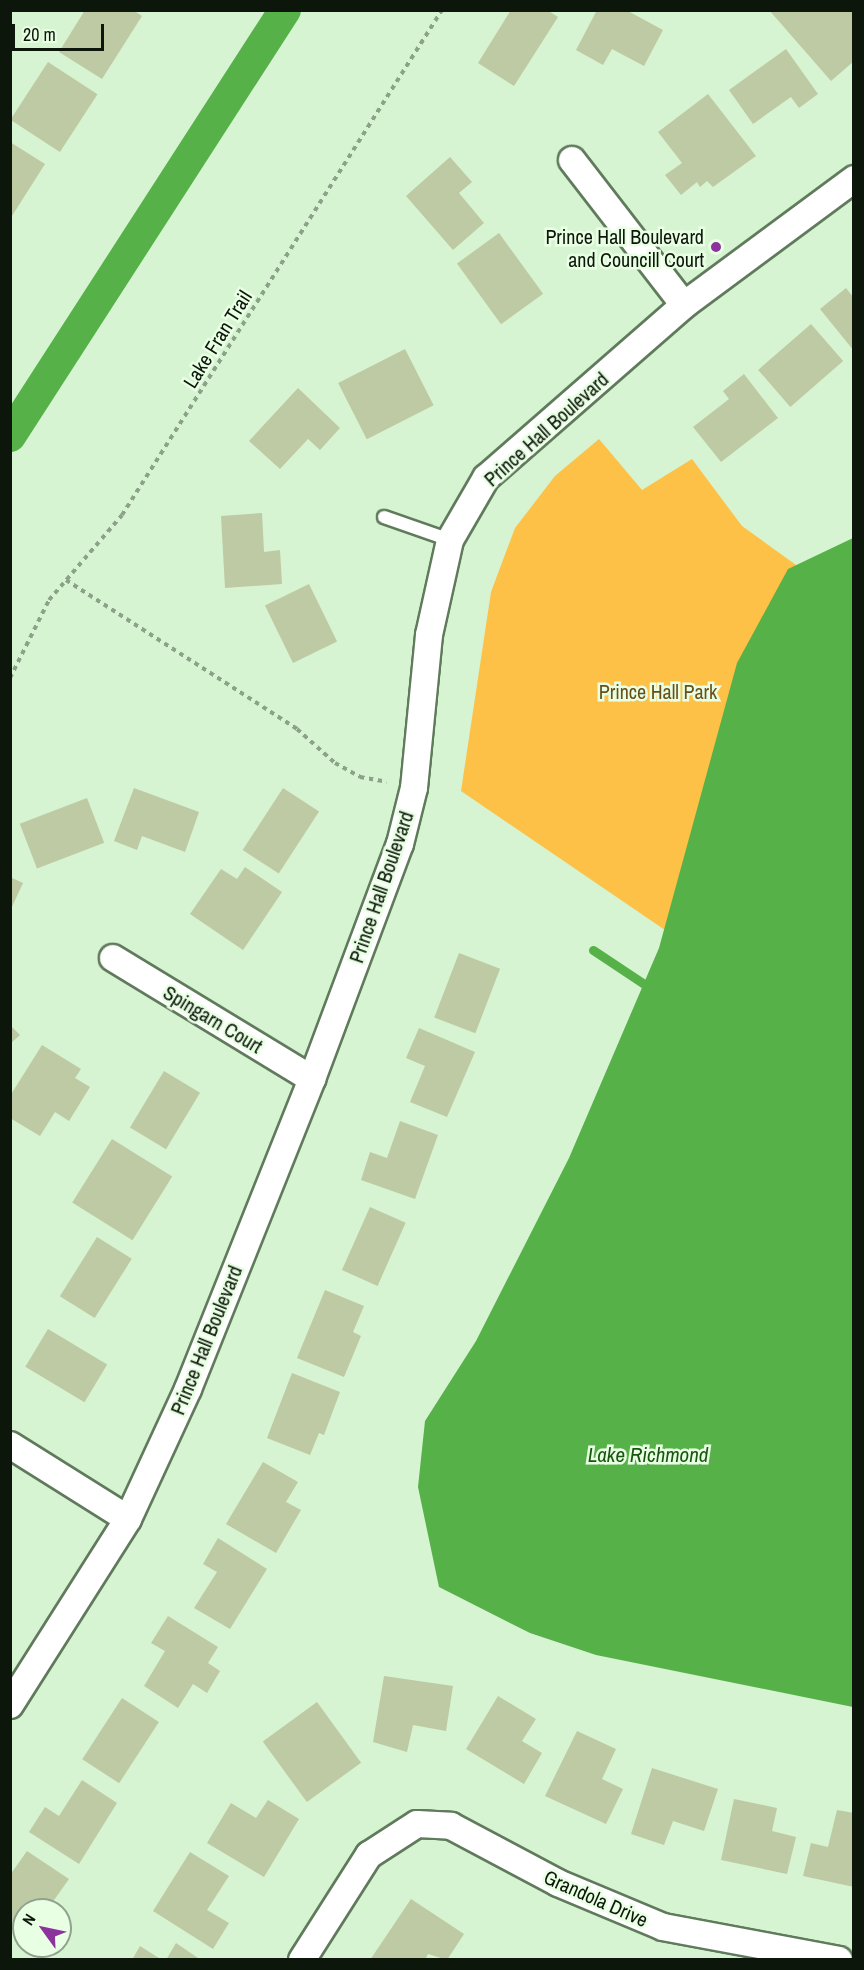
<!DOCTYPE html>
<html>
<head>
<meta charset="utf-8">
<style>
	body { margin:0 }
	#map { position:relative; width:864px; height:1970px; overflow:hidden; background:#d6f3d2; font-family:"Archivo Narrow",sans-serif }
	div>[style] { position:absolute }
	.green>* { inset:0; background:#fdc147 }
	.water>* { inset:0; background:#56b148 }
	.stream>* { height:9px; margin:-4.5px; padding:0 4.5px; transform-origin:4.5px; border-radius:4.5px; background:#56b148 }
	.canal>* { height:32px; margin:-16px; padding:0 16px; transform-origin:16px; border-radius:16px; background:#56b148 }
	.building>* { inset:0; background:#becaa3; transform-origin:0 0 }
	.path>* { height:4px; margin-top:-2px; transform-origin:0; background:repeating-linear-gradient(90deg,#8ca288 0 4.5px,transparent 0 9px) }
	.roads { filter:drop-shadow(2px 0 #607a5c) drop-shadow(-2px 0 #607a5c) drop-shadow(0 2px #607a5c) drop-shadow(0 -2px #607a5c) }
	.service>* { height:12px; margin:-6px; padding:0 6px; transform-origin:6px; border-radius:6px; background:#fff }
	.minor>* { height:26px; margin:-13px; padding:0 13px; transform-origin:13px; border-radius:13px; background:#fff }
	.dots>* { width:16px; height:16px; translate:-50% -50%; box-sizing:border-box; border:3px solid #e8ffe4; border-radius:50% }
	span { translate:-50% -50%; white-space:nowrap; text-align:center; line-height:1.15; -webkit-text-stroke:5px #e8ffe4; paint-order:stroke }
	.poi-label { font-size:20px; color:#0c160a }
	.right { translate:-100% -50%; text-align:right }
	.street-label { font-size:20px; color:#0c160a }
	.park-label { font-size:20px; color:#6a4f18 }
	.water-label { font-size:21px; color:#18550e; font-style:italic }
	.frame { position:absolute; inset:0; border:12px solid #0c160a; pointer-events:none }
	.north { position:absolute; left:12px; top:1898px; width:60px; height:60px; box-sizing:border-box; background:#e8ffe4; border:2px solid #90a28d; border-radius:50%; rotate:303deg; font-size:16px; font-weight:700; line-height:24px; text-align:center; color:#0c160a }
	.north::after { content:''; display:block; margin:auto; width:21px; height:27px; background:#8c329d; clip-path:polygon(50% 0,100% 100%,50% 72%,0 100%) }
	.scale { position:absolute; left:12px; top:24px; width:92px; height:27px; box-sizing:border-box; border:3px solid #0c160a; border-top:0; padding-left:8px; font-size:18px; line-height:21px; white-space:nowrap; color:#0c160a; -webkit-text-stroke:4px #e8ffe4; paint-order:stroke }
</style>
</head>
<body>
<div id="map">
	<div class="green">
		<i style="clip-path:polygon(599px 439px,642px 490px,692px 459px,742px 526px,853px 606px,706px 958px,461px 791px,491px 592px,515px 528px,555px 476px)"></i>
	</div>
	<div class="water">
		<i style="clip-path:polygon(853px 538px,853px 1707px,596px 1655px,530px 1633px,439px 1587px,418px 1487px,425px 1421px,476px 1341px,569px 1158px,659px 948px,737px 663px,788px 569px)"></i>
	</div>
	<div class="stream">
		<i style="left:593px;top:950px;width:61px;rotate:33.7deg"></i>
	</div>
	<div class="canal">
		<i style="left:10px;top:436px;width:507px;rotate:-57.16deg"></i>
	</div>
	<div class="building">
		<i style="clip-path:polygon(85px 10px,133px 10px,142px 16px,102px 79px,59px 52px)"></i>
		<i style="clip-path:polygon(511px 10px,547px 10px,558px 17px,514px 86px,478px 63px)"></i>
		<i style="clip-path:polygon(597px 10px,626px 10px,663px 30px,644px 66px,612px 49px,603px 65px,576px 50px)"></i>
		<i style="clip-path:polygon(769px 10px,854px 10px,854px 61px,831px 81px)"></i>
		<i style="clip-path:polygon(786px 49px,818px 94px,799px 108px,791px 97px,753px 124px,729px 90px)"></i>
		<i style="left:48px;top:62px;width:59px;height:69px;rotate:33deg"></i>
		<i style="clip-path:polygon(708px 94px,756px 156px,713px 187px,707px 181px,700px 187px,697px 182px,681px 195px,665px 175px,682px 163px,658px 132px)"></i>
		<i style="clip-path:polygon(10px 142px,45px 164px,10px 219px)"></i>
		<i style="clip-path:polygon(450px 157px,472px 182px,459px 193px,484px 223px,453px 250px,406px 196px)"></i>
		<i style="left:499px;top:233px;width:75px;height:52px;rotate:54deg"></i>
		<i style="clip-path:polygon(846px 288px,854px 298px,854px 351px,820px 309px)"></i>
		<i style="left:811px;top:324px;width:49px;height:70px;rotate:49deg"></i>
		<i style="left:405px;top:349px;width:63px;height:75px;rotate:63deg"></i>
		<i style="clip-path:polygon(744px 374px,778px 418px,721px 462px,693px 427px,729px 399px,723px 391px)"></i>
		<i style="clip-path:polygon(298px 388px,340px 428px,320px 450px,308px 439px,280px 469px,249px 441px)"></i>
		<i style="clip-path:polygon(262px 513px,264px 552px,280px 550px,282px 584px,225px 588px,221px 516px)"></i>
		<i style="left:309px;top:584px;width:64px;height:49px;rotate:64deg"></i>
		<i style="clip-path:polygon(134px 788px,199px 812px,185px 852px,142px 836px,137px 850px,114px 841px)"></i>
		<i style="left:283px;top:788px;width:43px;height:74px;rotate:33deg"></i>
		<i style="left:87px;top:798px;width:48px;height:72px;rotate:69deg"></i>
		<i style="clip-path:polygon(245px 867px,282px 892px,243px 950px,190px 914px,221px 869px,237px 879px)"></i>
		<i style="clip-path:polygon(10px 877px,23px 883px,10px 911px)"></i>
		<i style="left:459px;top:953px;width:44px;height:69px;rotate:21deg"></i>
		<i style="clip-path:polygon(10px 1025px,20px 1035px,10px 1044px)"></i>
		<i style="clip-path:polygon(419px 1028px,475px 1052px,447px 1117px,410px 1102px,425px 1066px,406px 1058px)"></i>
		<i style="clip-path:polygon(42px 1045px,81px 1069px,75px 1078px,90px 1087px,69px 1121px,55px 1112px,40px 1136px,10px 1118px,10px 1096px)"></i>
		<i style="left:164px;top:1071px;width:42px;height:66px;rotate:31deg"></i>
		<i style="clip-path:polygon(400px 1121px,438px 1135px,415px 1199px,361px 1180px,370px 1152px,387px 1158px)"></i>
		<i style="left:112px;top:1139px;width:71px;height:75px;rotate:32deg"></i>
		<i style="left:370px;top:1207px;width:39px;height:69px;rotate:24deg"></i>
		<i style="left:97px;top:1237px;width:41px;height:70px;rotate:32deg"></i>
		<i style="clip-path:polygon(325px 1290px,364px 1306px,353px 1332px,361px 1336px,344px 1377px,297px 1358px)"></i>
		<i style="left:48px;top:1329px;width:69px;height:44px;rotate:31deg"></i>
		<i style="clip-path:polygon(292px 1373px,340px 1392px,324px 1435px,319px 1433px,310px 1455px,267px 1438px)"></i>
		<i style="clip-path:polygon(263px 1462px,298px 1482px,286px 1502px,301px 1510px,276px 1553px,226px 1524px)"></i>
		<i style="clip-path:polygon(218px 1538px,267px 1569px,230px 1629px,194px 1608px,217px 1572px,203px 1564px)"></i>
		<i style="clip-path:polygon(168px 1616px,218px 1647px,208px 1663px,220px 1671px,207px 1693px,193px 1684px,178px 1708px,144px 1686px,165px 1651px,151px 1643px)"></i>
		<i style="clip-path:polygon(384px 1676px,453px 1686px,446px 1731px,413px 1725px,407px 1752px,373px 1742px)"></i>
		<i style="clip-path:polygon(498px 1696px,536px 1719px,522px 1741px,542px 1753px,524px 1784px,466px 1749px)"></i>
		<i style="left:122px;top:1698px;width:44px;height:73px;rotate:33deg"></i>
		<i style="left:317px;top:1702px;width:75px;height:67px;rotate:54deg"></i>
		<i style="clip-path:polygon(577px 1731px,616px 1749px,602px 1779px,623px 1789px,606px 1824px,545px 1796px)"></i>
		<i style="clip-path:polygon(652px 1768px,718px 1789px,704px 1831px,673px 1821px,664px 1845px,631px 1834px)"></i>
		<i style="clip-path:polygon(82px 1780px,117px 1803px,79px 1864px,29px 1832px,45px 1807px,59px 1816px)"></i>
		<i style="clip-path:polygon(734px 1799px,777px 1808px,772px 1831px,796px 1837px,787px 1874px,721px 1860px)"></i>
		<i style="clip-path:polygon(268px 1800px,299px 1819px,264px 1877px,207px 1843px,231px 1803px,256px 1818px)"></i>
		<i style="clip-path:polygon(837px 1810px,854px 1813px,854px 1887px,803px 1876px,811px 1843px,828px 1847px)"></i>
		<i style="clip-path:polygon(27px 1851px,69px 1879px,47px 1910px,24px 1910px,24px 1931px,10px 1922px,10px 1875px)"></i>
		<i style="clip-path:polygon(190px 1852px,229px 1876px,207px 1910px,229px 1923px,213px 1949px,153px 1911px)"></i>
		<i style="clip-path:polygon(411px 1899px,464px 1934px,447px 1960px,428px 1954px,425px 1960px,370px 1960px)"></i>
		<i style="clip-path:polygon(176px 1943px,201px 1960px,166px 1960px)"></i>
		<i style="clip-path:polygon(140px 1946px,162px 1960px,132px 1960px)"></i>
	</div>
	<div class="path">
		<i style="left:66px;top:580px;width:275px;rotate:32.8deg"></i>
		<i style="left:297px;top:729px;width:51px;rotate:41.8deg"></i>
		<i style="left:335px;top:763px;width:29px;rotate:29deg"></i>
		<i style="left:360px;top:777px;width:27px;rotate:10deg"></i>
		<i style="left:10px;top:678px;width:87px;rotate:-63.4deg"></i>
		<i style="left:49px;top:600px;width:112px;rotate:-49.3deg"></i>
		<i style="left:122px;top:515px;width:598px;rotate:-57.64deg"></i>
	</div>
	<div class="roads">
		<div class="service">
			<i style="left:384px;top:517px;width:70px;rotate:19.2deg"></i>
		</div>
		<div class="minor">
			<i style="left:572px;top:160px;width:183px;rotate:52.3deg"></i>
			<i style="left:113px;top:958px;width:233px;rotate:31.3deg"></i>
			<i style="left:10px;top:1445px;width:139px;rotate:32.1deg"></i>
			<i style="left:10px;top:1705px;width:220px;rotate:-57.6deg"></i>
			<i style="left:128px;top:1519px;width:143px;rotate:-65.2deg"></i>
			<i style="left:188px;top:1389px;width:334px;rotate:-68.2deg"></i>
			<i style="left:312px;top:1079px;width:251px;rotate:-69.5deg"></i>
			<i style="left:400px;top:844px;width:58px;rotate:-76deg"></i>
			<i style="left:414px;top:788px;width:154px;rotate:-84.4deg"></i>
			<i style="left:429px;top:635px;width:97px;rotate:-77.5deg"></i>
			<i style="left:450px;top:540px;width:72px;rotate:-59.9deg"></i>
			<i style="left:486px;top:478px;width:263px;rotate:-41.1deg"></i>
			<i style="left:684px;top:305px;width:212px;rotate:-36.5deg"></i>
			<i style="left:302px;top:1960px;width:125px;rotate:-57.5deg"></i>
			<i style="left:369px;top:1855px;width:57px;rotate:-32.9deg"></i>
			<i style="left:417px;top:1824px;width:34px;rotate:3deg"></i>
			<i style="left:451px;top:1826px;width:121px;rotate:28deg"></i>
			<i style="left:558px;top:1883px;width:114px;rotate:22.7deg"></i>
			<i style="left:663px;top:1927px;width:179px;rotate:10.6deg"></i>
		</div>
	</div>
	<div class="dots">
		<i style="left:716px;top:247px;background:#8c329d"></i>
	</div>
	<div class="poi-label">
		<span class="right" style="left:704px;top:248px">Prince Hall Boulevard<br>and Councill Court</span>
	</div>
	<div class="street-label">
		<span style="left:217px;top:339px;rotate:-58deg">Lake Fran Trail</span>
		<span style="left:546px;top:429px;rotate:-42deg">Prince Hall Boulevard</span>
		<span style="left:381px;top:887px;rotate:-71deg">Prince Hall Boulevard</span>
		<span style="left:213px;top:1019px;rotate:31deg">Spingarn Court</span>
		<span style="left:206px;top:1340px;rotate:-68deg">Prince Hall Boulevard</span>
		<span style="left:596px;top:1898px;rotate:24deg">Grandola Drive</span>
	</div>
	<div class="park-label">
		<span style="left:658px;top:691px">Prince Hall Park</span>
	</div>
	<div class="water-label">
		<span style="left:648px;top:1455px">Lake Richmond</span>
	</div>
	<div class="frame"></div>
	<div class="north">N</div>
	<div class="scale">20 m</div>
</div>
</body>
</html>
